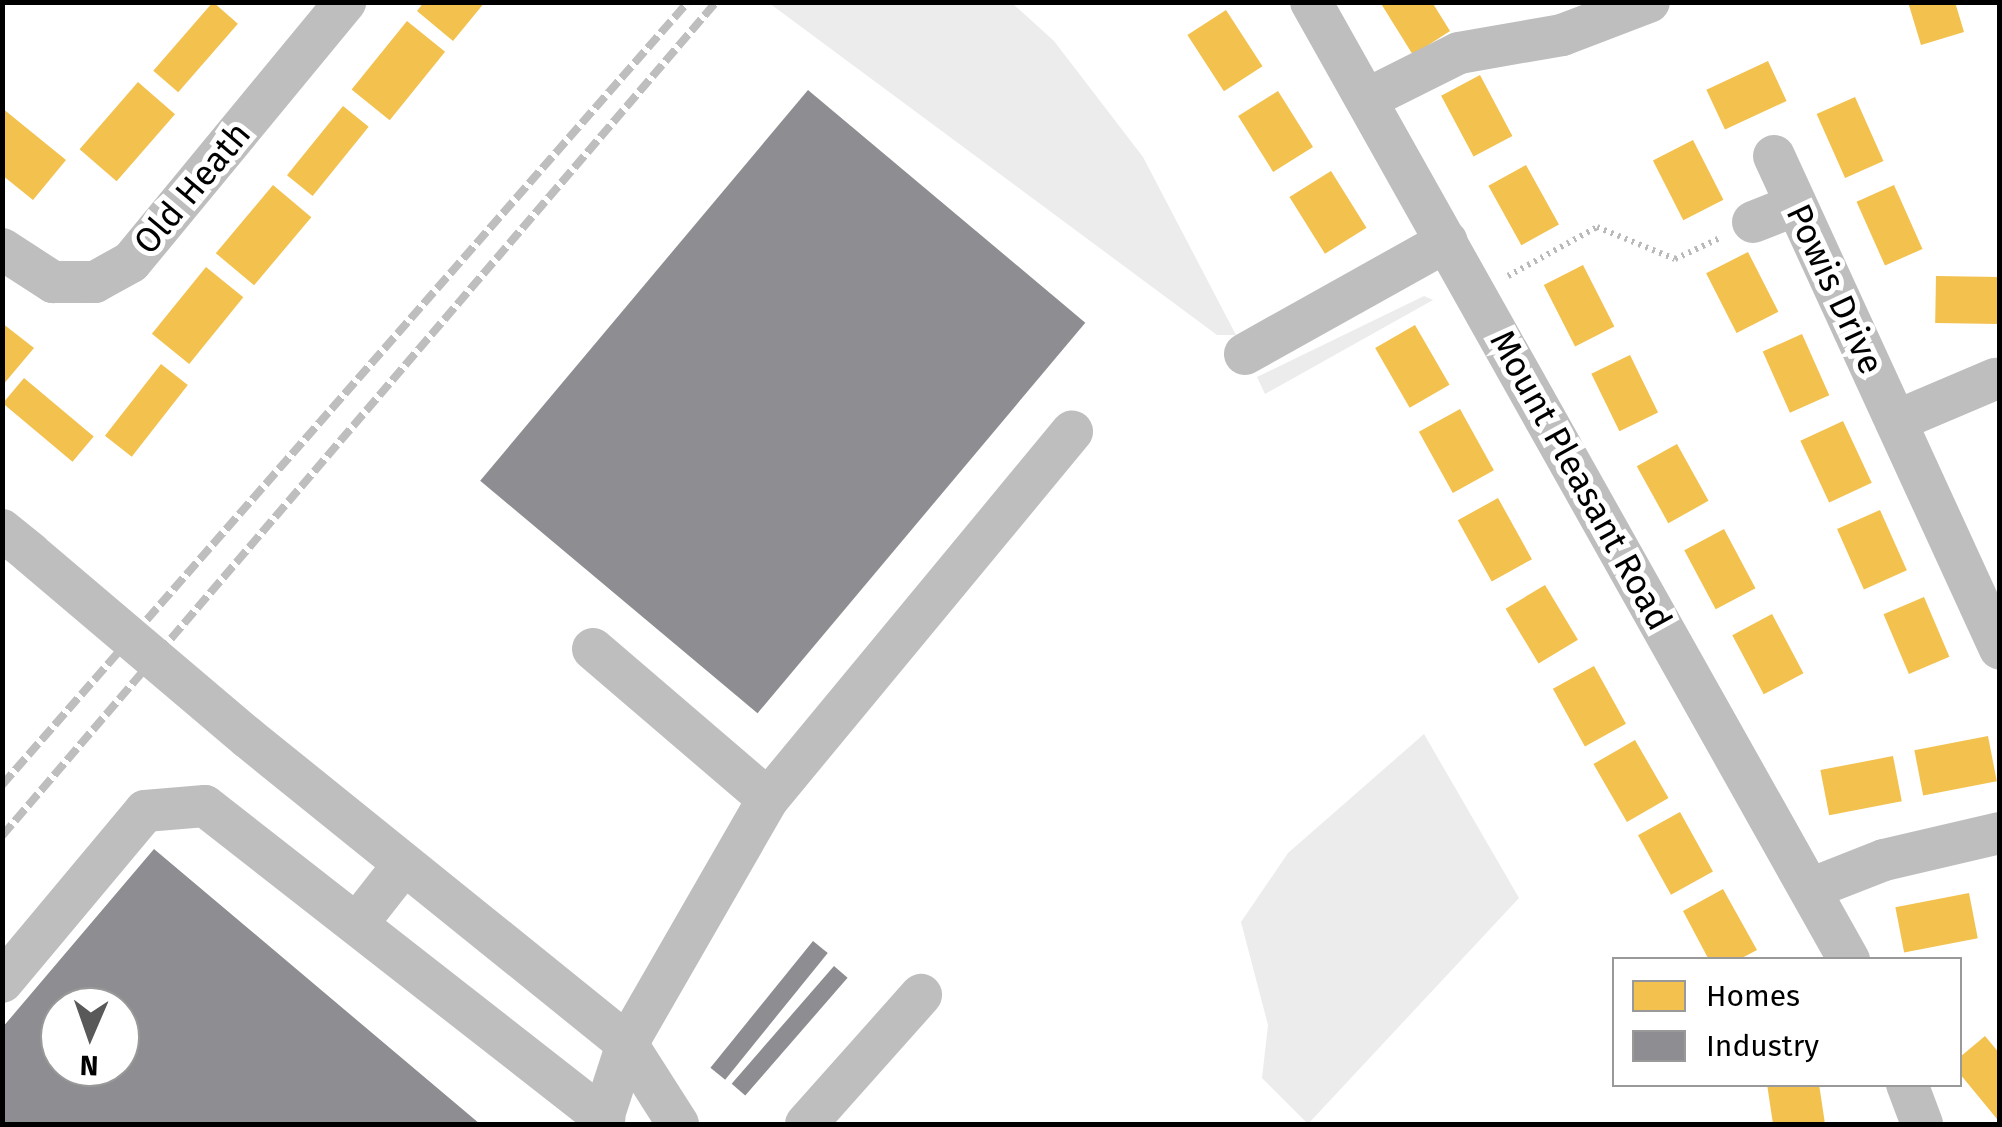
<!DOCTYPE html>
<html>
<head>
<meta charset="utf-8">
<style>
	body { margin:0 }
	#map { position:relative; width:2002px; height:1127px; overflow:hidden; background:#fff; font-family:"Fira Sans",sans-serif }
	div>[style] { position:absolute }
	.green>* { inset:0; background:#ececec }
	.homes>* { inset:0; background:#f2c14e; transform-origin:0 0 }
	.industry>* { inset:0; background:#8d8d92; transform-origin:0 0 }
	.path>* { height:6px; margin-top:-3px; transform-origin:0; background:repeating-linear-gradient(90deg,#b9b9b9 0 2.5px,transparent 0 7.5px) }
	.minor>* { height:42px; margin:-21px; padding:0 21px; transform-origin:21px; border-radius:21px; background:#bebebe }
	.rail>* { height:8px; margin-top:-4px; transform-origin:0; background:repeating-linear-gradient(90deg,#bebebe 0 15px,transparent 0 20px) }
	.minor-bridge>* { height:42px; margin:-21px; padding:0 21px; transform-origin:21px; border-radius:21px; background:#bebebe }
	span { translate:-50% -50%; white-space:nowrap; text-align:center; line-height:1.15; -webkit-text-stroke:10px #fff; paint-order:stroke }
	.street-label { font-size:35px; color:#000 }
	.frame { position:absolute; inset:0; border:5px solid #000; pointer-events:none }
	.legend { position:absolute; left:1612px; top:957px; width:350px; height:130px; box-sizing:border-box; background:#fff; border:2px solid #999; margin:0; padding:12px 18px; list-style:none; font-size:30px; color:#000 }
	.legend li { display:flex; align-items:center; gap:20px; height:50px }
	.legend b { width:50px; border:2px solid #999 }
	.north { position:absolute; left:40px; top:987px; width:100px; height:100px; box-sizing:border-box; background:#fff; border:2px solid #999; border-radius:50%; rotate:182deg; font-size:28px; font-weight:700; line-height:40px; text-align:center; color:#000 }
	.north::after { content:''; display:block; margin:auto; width:35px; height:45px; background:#595959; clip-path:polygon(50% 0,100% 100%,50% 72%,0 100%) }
</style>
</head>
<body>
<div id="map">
	<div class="green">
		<i style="clip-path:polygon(769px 3px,1012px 3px,1054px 41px,1143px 157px,1236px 335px,1217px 335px)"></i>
		<i style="clip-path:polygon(1424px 296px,1433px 300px,1265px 394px,1257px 377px)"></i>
		<i style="clip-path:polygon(1424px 734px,1519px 898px,1308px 1124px,1262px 1078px,1268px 1025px,1241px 922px,1288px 853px)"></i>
	</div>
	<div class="homes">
		<i style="left:213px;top:2px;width:33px;height:91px;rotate:41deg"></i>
		<i style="clip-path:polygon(424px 2px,485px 2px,453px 41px,417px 11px)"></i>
		<i style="clip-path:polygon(1380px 2px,1432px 2px,1450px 31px,1413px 55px)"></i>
		<i style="clip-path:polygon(1908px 2px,1955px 2px,1964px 32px,1921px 45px)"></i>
		<i style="left:1226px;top:10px;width:67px;height:46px;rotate:57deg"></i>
		<i style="left:407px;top:21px;width:49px;height:88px;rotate:39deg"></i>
		<i style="left:1768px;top:61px;width:44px;height:68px;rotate:65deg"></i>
		<i style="left:1480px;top:75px;width:69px;height:44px;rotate:62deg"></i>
		<i style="left:138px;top:82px;width:49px;height:89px;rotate:41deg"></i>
		<i style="left:1278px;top:91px;width:66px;height:47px;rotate:58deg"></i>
		<i style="left:1855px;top:97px;width:70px;height:42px;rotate:66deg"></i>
		<i style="left:343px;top:106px;width:33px;height:89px;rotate:39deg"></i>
		<i style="clip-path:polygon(2px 108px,66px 160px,33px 200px,2px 175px)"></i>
		<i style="left:1693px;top:140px;width:67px;height:45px;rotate:63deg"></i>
		<i style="left:1526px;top:165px;width:68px;height:43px;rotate:61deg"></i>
		<i style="left:1331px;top:171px;width:67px;height:49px;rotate:58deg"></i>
		<i style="left:273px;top:185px;width:50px;height:89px;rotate:40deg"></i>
		<i style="left:1894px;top:185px;width:70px;height:41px;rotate:66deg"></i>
		<i style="left:1748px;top:252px;width:67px;height:47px;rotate:63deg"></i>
		<i style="left:1583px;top:265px;width:69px;height:44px;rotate:63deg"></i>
		<i style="left:206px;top:267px;width:48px;height:86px;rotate:39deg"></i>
		<i style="left:1936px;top:276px;width:64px;height:47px;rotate:1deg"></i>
		<i style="clip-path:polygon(2px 323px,34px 348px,2px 386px)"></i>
		<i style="left:1415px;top:325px;width:69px;height:46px;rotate:60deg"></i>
		<i style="left:1802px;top:334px;width:67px;height:43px;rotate:66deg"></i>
		<i style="left:1630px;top:355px;width:64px;height:43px;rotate:64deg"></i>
		<i style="left:161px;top:364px;width:34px;height:91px;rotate:38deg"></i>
		<i style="left:24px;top:378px;width:91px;height:33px;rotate:40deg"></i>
		<i style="left:1460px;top:409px;width:70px;height:47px;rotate:61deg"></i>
		<i style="left:1843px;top:421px;width:68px;height:47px;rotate:65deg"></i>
		<i style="left:1677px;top:444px;width:65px;height:46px;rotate:61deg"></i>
		<i style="left:1498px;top:498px;width:70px;height:46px;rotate:61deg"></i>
		<i style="left:1880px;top:510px;width:66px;height:47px;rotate:66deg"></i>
		<i style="left:1724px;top:529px;width:67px;height:45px;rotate:62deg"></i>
		<i style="left:1545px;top:585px;width:64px;height:46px;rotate:59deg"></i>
		<i style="left:1924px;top:597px;width:65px;height:44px;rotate:67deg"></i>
		<i style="left:1772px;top:614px;width:67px;height:45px;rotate:62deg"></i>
		<i style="left:1594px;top:666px;width:66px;height:47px;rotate:61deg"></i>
		<i style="left:1988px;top:736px;width:46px;height:75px;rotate:79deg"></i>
		<i style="left:1635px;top:740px;width:67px;height:48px;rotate:60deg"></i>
		<i style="left:1893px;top:756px;width:46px;height:74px;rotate:79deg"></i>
		<i style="left:1680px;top:812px;width:68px;height:48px;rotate:61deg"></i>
		<i style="clip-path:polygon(1723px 889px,1757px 950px,1738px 960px,1709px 960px,1683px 911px)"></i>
		<i style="left:1969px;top:893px;width:46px;height:75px;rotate:79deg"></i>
		<i style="clip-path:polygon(1985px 1036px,2000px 1054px,1997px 1119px,1960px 1074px,1960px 1057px)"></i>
		<i style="clip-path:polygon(1767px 1084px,1819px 1084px,1825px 1124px,1773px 1124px)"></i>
	</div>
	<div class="industry">
		<i style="left:808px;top:90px;width:362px;height:510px;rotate:40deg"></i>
		<i style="clip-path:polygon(evenodd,154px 849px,480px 1124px,2px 1124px,2px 1028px,154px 849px,60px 1007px,120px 1007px,120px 1067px,60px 1067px,60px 1007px)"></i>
		<i style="left:813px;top:941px;width:19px;height:163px;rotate:39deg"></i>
		<i style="left:834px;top:966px;width:18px;height:156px;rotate:41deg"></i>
	</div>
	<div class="path">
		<i style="left:1508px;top:276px;width:102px;rotate:-28.8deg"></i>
		<i style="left:1597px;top:227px;width:84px;rotate:22.3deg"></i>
		<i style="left:1675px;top:259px;width:52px;rotate:-25.1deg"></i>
	</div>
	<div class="minor">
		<i style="left:1311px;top:2px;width:1099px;rotate:60.68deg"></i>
		<i style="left:1371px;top:97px;width:98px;rotate:-26.6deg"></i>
		<i style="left:1459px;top:53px;width:105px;rotate:-9.9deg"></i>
		<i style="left:1562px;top:35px;width:93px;rotate:-20.8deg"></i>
		<i style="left:1774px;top:156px;width:542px;rotate:65.37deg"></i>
		<i style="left:1753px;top:222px;width:46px;rotate:-21.6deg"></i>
		<i style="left:2px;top:249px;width:61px;rotate:32.9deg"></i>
		<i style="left:53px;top:282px;width:42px"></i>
		<i style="left:95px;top:282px;width:41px;rotate:-29.1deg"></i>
		<i style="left:131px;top:262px;width:337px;rotate:-50.5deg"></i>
		<i style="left:1245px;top:354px;width:231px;rotate:-29.2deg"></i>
		<i style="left:1896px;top:421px;width:108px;rotate:-23deg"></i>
		<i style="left:2px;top:530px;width:36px;rotate:39deg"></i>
		<i style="left:593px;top:649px;width:230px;rotate:40.6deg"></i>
		<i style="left:247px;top:737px;width:489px;rotate:38.9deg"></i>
		<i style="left:627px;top:1044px;width:95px;rotate:57.5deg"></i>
		<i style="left:1810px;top:889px;width:79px;rotate:-21.4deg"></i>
		<i style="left:1884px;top:860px;width:119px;rotate:-13.1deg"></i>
		<i style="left:357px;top:924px;width:76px;rotate:-51.9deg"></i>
		<i style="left:2px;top:982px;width:223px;rotate:-50.1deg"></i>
		<i style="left:145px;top:811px;width:60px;rotate:-4.8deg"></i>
		<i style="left:205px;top:806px;width:507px;rotate:38.02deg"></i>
		<i style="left:1907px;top:1084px;width:43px;rotate:69.4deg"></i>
		<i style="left:601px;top:1124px;width:84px;rotate:-72deg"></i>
		<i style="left:627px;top:1044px;width:283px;rotate:-60.1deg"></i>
		<i style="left:768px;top:799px;width:477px;rotate:-50.4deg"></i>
		<i style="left:806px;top:1124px;width:173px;rotate:-48.3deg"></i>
	</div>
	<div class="rail">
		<i style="left:2px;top:785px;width:1041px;rotate:-48.78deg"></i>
		<i style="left:2px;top:836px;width:1098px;rotate:-49.43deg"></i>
	</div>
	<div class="minor-bridge">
		<i style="left:30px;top:553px;width:285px;rotate:40.3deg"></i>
	</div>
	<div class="street-label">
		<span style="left:192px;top:188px;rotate:-50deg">Old Heath</span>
		<span style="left:1835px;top:289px;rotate:65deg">Powis Drive</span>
		<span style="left:1581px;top:480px;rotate:61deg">Mount Pleasant Road</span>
	</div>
	<div class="frame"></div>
	<ul class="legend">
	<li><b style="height:28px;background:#f2c14e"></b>Homes</li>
	<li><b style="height:28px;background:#8d8d92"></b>Industry</li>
	</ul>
	<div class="north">N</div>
</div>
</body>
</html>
